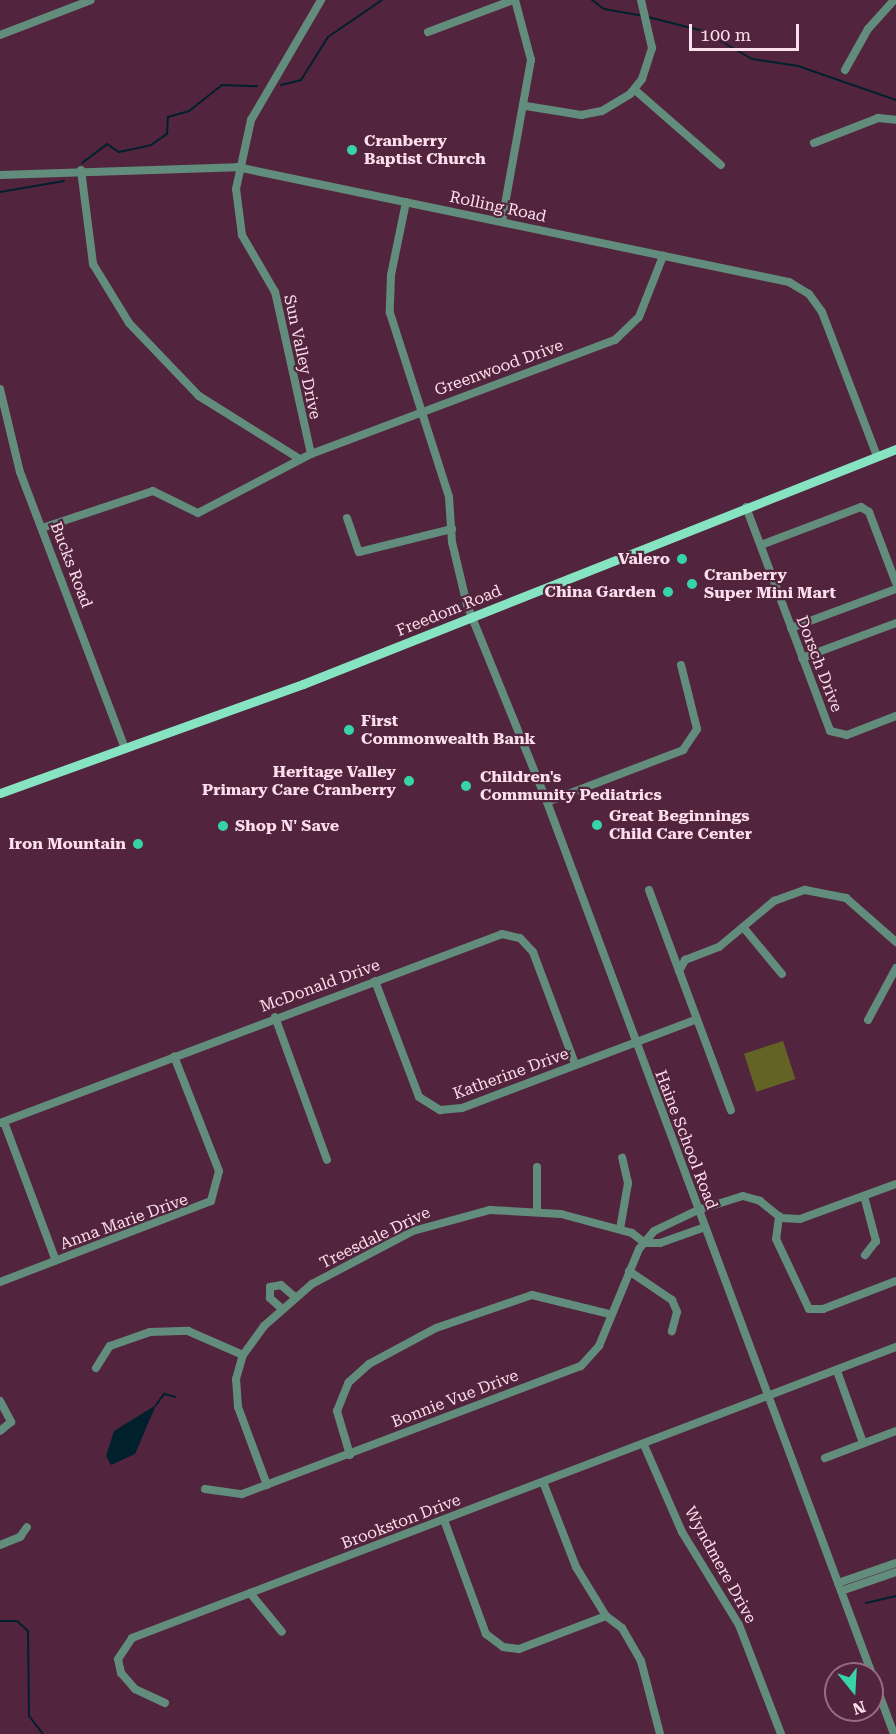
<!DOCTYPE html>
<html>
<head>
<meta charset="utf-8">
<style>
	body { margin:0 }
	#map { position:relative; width:896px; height:1734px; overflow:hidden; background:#52243d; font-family:"Roboto Serif",serif }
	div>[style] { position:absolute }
	.green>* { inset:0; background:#646326; transform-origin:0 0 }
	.water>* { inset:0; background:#00202d }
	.stream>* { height:2px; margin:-1px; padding:0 1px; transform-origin:1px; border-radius:1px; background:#00202d }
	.minor>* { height:8px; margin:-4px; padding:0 4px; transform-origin:4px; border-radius:4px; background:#628d7c }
	.major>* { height:9px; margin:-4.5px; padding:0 4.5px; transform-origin:4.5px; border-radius:4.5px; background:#87e4c2 }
	.dots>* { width:16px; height:16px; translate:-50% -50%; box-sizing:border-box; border:3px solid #52243d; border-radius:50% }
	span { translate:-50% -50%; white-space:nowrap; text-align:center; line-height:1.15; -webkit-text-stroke:4.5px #52243d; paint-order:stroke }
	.poi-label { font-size:16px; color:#fddeec; font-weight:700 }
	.left { translate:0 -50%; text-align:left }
	.right { translate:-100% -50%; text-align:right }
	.street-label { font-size:16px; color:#fddeec }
	.north { position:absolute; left:824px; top:1662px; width:60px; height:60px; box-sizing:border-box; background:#52243d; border:2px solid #966e83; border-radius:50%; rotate:162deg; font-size:16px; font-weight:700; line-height:24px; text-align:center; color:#fddeec }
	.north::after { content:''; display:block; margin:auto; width:21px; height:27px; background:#37d4a6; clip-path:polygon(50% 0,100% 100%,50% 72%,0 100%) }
	.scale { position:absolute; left:689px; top:24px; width:110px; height:27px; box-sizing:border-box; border:3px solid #fddeec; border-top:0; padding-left:8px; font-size:18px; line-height:21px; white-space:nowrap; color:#fddeec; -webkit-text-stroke:4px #52243d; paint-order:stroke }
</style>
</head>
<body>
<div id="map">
	<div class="green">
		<i style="left:783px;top:1041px;width:40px;height:41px;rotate:72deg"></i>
	</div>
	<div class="water">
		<i style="clip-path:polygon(156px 1405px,135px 1454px,111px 1465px,106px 1456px,114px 1431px)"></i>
	</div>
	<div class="stream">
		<i style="left:592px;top:0;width:15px;rotate:37deg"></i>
		<i style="left:604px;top:9px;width:39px;rotate:10deg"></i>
		<i style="left:648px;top:17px;width:57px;rotate:14.3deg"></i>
		<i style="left:703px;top:31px;width:56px;rotate:29.7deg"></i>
		<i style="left:752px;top:59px;width:47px;rotate:8.7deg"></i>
		<i style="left:798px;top:66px;width:104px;rotate:19.1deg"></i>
		<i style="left:281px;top:85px;width:21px;rotate:-14deg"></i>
		<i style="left:301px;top:80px;width:51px;rotate:-57.9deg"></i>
		<i style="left:328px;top:37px;width:65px;rotate:-34.4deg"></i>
		<i style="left:82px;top:163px;width:31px;rotate:-37deg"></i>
		<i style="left:107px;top:144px;width:14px;rotate:34deg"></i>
		<i style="left:119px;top:152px;width:33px;rotate:-12deg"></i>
		<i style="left:151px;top:145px;width:19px;rotate:-35deg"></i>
		<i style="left:167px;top:134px;width:17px;rotate:-87deg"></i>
		<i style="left:168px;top:117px;width:22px;rotate:-16deg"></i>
		<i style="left:189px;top:111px;width:42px;rotate:-38.2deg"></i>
		<i style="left:222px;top:85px;width:35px;rotate:2deg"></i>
		<i style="left:0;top:192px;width:65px;rotate:-9.8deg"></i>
		<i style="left:156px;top:1405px;width:14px;rotate:-54deg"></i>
		<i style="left:164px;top:1394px;width:12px;rotate:14deg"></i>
		<i style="left:866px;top:1603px;width:31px;rotate:-13deg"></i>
		<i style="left:0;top:1621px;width:17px"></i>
		<i style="left:17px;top:1621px;width:15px;rotate:42deg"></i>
		<i style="left:28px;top:1631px;width:85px;rotate:89.3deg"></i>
		<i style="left:29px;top:1716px;width:23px;rotate:52deg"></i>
	</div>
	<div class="minor">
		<i style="left:428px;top:32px;width:91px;rotate:-20.6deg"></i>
		<i style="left:0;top:35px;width:97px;rotate:-21deg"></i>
		<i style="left:845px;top:70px;width:47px;rotate:-60.7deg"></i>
		<i style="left:868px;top:29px;width:39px;rotate:-48deg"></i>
		<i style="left:635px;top:90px;width:114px;rotate:41.1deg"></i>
		<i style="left:526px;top:106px;width:56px;rotate:9.3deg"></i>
		<i style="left:581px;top:115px;width:21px;rotate:-11deg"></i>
		<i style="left:602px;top:111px;width:33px;rotate:-31deg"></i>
		<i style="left:630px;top:94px;width:19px;rotate:-51deg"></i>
		<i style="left:642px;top:79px;width:33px;rotate:-72deg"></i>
		<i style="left:652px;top:48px;width:49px;rotate:-102.9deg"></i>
		<i style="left:814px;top:143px;width:69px;rotate:-21.3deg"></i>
		<i style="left:878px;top:118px;width:18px;rotate:6deg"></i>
		<i style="left:81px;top:170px;width:95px;rotate:82.7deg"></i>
		<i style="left:93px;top:264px;width:69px;rotate:58.6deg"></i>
		<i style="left:129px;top:323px;width:101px;rotate:46.2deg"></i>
		<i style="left:199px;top:396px;width:119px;rotate:32deg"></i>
		<i style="left:0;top:175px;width:237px;rotate:-1.9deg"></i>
		<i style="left:237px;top:167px;width:564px;rotate:11.77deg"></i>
		<i style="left:789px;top:282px;width:23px;rotate:31deg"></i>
		<i style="left:809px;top:294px;width:22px;rotate:54deg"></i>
		<i style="left:822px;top:312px;width:154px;rotate:69.1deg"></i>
		<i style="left:406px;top:202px;width:75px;rotate:101.6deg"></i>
		<i style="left:391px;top:275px;width:38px;rotate:92deg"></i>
		<i style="left:390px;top:313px;width:193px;rotate:72.2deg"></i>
		<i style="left:449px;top:497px;width:45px;rotate:86.2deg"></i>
		<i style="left:452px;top:542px;width:65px;rotate:76.6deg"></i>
		<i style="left:467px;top:605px;width:213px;rotate:67.9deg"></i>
		<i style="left:547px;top:802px;width:931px;rotate:69.56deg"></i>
		<i style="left:502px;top:221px;width:164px;rotate:-79.8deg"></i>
		<i style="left:531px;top:60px;width:62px;rotate:-104.9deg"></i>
		<i style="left:0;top:389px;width:85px;rotate:76.5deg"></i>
		<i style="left:20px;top:472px;width:296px;rotate:69.2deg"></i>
		<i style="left:311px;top:454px;width:166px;rotate:-102.5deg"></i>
		<i style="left:275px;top:292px;width:66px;rotate:-120.1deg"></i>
		<i style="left:242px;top:235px;width:46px;rotate:-97.4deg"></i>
		<i style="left:236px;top:189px;width:71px;rotate:-77.7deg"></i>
		<i style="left:251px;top:120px;width:139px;rotate:-59.7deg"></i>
		<i style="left:746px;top:507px;width:239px;rotate:69.4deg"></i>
		<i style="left:830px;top:731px;width:17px;rotate:13deg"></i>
		<i style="left:847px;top:735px;width:53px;rotate:-21.2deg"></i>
		<i style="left:347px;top:518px;width:36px;rotate:71deg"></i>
		<i style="left:359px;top:552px;width:96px;rotate:-13.9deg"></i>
		<i style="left:42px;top:528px;width:117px;rotate:-18.4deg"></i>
		<i style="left:153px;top:491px;width:50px;rotate:26.1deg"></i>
		<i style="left:198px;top:513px;width:127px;rotate:-27.6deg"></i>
		<i style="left:311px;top:454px;width:325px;rotate:-20.6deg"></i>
		<i style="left:615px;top:340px;width:33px;rotate:-44deg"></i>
		<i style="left:639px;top:317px;width:66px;rotate:-68.5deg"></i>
		<i style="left:761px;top:545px;width:107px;rotate:-20.8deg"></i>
		<i style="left:861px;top:507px;width:9px;rotate:32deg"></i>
		<i style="left:869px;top:512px;width:76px;rotate:69.2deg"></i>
		<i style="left:791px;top:628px;width:112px;rotate:-20.4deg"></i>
		<i style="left:802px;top:658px;width:100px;rotate:-20.4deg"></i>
		<i style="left:547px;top:802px;width:146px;rotate:-20.9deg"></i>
		<i style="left:683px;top:750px;width:25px;rotate:-56deg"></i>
		<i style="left:697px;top:729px;width:66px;rotate:-104deg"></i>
		<i style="left:649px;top:890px;width:235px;rotate:69.6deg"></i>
		<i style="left:743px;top:927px;width:61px;rotate:50.3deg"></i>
		<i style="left:679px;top:971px;width:13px;rotate:-61deg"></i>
		<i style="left:685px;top:960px;width:36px;rotate:-21deg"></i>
		<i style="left:719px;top:947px;width:72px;rotate:-39.9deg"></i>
		<i style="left:774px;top:901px;width:33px;rotate:-20deg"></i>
		<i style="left:805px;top:890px;width:42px;rotate:11deg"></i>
		<i style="left:846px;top:898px;width:67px;rotate:41.3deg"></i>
		<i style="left:375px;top:981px;width:124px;rotate:69.2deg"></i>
		<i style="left:419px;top:1097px;width:25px;rotate:32deg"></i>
		<i style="left:440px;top:1110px;width:22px;rotate:-5deg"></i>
		<i style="left:462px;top:1108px;width:251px;rotate:-20.7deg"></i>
		<i style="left:275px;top:1017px;width:152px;rotate:70deg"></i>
		<i style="left:868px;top:1020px;width:59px;rotate:-61.7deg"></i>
		<i style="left:4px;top:1122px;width:148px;rotate:69.5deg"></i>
		<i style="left:0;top:1123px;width:536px;rotate:-20.63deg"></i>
		<i style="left:502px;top:934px;width:18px;rotate:13deg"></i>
		<i style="left:520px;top:938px;width:19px;rotate:47deg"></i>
		<i style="left:533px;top:952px;width:120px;rotate:69.4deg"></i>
		<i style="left:537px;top:1167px;width:43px;rotate:90deg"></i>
		<i style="left:864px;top:1196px;width:47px;rotate:75.1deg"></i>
		<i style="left:876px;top:1241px;width:18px;rotate:128deg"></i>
		<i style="left:779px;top:1216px;width:23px;rotate:97deg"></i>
		<i style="left:776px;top:1239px;width:77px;rotate:64.8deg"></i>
		<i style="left:809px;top:1309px;width:14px"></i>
		<i style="left:823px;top:1309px;width:78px;rotate:-21deg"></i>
		<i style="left:620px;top:1229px;width:47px;rotate:-80.1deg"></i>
		<i style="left:628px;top:1183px;width:26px;rotate:-103deg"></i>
		<i style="left:645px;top:1243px;width:15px"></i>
		<i style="left:660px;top:1243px;width:48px;rotate:-19.6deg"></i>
		<i style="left:629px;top:1271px;width:52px;rotate:34deg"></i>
		<i style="left:672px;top:1300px;width:13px;rotate:67deg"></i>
		<i style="left:677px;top:1312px;width:20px;rotate:105deg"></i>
		<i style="left:0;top:1282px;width:226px;rotate:-21deg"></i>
		<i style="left:211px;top:1201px;width:31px;rotate:-75deg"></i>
		<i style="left:219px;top:1171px;width:123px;rotate:-111.4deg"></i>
		<i style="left:281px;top:1308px;width:15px;rotate:-138deg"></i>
		<i style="left:270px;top:1298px;width:11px;rotate:-90deg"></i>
		<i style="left:270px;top:1287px;width:11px;rotate:-10deg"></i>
		<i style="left:281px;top:1285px;width:18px;rotate:41deg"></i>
		<i style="left:96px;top:1368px;width:26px;rotate:-58deg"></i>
		<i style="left:110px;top:1346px;width:42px;rotate:-19.3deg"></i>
		<i style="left:150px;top:1332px;width:38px;rotate:-2deg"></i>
		<i style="left:188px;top:1331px;width:60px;rotate:23.6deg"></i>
		<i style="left:837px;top:1371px;width:77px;rotate:70.1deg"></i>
		<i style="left:0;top:1401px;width:24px;rotate:62deg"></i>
		<i style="left:11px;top:1422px;width:14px;rotate:141deg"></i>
		<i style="left:644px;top:1445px;width:95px;rotate:66.4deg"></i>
		<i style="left:682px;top:1532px;width:109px;rotate:58.5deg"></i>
		<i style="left:739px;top:1625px;width:117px;rotate:68.9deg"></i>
		<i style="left:350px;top:1455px;width:46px;rotate:-106.5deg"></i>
		<i style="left:337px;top:1411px;width:31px;rotate:-68deg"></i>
		<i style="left:349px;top:1382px;width:27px;rotate:-42deg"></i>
		<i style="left:369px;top:1364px;width:76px;rotate:-28.2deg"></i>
		<i style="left:436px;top:1328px;width:102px;rotate:-19deg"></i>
		<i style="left:532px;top:1295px;width:79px;rotate:13.9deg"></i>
		<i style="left:825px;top:1458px;width:76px;rotate:-20.8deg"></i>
		<i style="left:267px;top:1485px;width:83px;rotate:-110.4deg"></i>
		<i style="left:238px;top:1407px;width:28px;rotate:-94deg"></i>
		<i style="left:236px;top:1379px;width:25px;rotate:-74deg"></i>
		<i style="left:243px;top:1355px;width:36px;rotate:-54deg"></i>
		<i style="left:264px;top:1326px;width:64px;rotate:-41.2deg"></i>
		<i style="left:312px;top:1284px;width:114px;rotate:-27.7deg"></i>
		<i style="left:413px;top:1231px;width:80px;rotate:-15.3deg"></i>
		<i style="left:490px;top:1210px;width:71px;rotate:3.2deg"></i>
		<i style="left:561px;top:1214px;width:73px;rotate:15deg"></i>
		<i style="left:632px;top:1233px;width:16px;rotate:38deg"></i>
		<i style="left:205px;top:1489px;width:37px;rotate:8deg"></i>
		<i style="left:242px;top:1494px;width:362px;rotate:-20.7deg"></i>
		<i style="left:581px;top:1366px;width:27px;rotate:-48deg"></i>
		<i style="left:599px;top:1346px;width:105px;rotate:-67.6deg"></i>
		<i style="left:639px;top:1249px;width:23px;rotate:-50deg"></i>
		<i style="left:654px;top:1231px;width:49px;rotate:-25.5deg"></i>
		<i style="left:698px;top:1210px;width:47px;rotate:-17.3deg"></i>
		<i style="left:743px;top:1196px;width:18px;rotate:16deg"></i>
		<i style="left:760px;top:1201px;width:27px;rotate:39deg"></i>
		<i style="left:781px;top:1218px;width:19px;rotate:3deg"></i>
		<i style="left:800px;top:1219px;width:102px;rotate:-20deg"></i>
		<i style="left:444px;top:1520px;width:121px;rotate:69.8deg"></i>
		<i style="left:486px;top:1634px;width:21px;rotate:37deg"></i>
		<i style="left:503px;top:1647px;width:16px;rotate:7deg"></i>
		<i style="left:519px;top:1649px;width:93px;rotate:-20.8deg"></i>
		<i style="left:606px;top:1616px;width:57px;rotate:-121.5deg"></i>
		<i style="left:576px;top:1567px;width:91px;rotate:-111.2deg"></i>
		<i style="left:0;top:1545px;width:22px;rotate:-22deg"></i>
		<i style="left:20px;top:1537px;width:12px;rotate:-55deg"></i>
		<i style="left:838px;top:1583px;width:61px;rotate:-19deg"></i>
		<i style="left:841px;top:1591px;width:58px;rotate:-19.1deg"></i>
		<i style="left:250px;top:1593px;width:50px;rotate:50.6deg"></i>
		<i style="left:606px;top:1616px;width:20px;rotate:37deg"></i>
		<i style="left:622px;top:1628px;width:38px;rotate:60deg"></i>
		<i style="left:641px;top:1661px;width:75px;rotate:75.4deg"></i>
		<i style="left:872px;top:1675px;width:63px;rotate:69.6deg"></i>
		<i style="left:165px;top:1703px;width:33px;rotate:-155deg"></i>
		<i style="left:135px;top:1689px;width:21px;rotate:-131deg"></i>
		<i style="left:121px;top:1673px;width:14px;rotate:-102deg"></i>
		<i style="left:118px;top:1659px;width:25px;rotate:-56deg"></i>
		<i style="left:132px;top:1638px;width:818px;rotate:-20.85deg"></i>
	</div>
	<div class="major">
		<i style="left:0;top:793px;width:322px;rotate:-19.8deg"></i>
		<i style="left:303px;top:684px;width:638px;rotate:-21.62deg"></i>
	</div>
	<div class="dots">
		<i style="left:352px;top:150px;background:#37d4a6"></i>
		<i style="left:682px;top:559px;background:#37d4a6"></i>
		<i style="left:692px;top:584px;background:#37d4a6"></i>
		<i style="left:668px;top:592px;background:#37d4a6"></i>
		<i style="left:349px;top:730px;background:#37d4a6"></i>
		<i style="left:409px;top:781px;background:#37d4a6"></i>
		<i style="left:466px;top:786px;background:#37d4a6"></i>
		<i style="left:597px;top:825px;background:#37d4a6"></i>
		<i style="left:223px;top:826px;background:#37d4a6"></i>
		<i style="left:138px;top:844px;background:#37d4a6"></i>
	</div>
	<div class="poi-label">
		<span class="left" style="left:364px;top:150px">Cranberry<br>Baptist Church</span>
		<span class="right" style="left:670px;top:559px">Valero</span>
		<span class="left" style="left:704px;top:584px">Cranberry<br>Super Mini Mart</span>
		<span class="right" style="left:656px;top:592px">China Garden</span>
		<span class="left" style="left:361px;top:730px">First<br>Commonwealth Bank</span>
		<span class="right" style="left:396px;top:781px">Heritage Valley<br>Primary Care Cranberry</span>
		<span class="left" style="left:480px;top:786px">Children's<br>Community Pediatrics</span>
		<span class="left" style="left:609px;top:825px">Great Beginnings<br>Child Care Center</span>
		<span class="left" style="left:235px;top:826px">Shop N' Save</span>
		<span class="right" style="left:126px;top:844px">Iron Mountain</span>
	</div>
	<div class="street-label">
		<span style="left:498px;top:207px;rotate:12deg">Rolling Road</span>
		<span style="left:302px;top:357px;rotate:78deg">Sun Valley Drive</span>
		<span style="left:499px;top:368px;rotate:-20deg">Greenwood Drive</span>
		<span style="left:71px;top:565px;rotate:69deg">Bucks Road</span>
		<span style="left:449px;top:611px;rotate:-22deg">Freedom Road</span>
		<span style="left:819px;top:664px;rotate:69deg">Dorsch Drive</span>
		<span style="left:320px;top:986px;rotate:-20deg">McDonald Drive</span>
		<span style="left:511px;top:1074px;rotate:-20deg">Katherine Drive</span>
		<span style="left:686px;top:1140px;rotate:69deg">Haine School Road</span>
		<span style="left:124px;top:1222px;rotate:-20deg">Anna Marie Drive</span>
		<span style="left:375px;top:1238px;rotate:-26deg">Treesdale Drive</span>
		<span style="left:455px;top:1399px;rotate:-21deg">Bonnie Vue Drive</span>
		<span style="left:401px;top:1522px;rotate:-21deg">Brookston Drive</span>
		<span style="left:720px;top:1565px;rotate:61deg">Wyndmere Drive</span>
	</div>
	<div class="north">N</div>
	<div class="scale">100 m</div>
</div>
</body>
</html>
